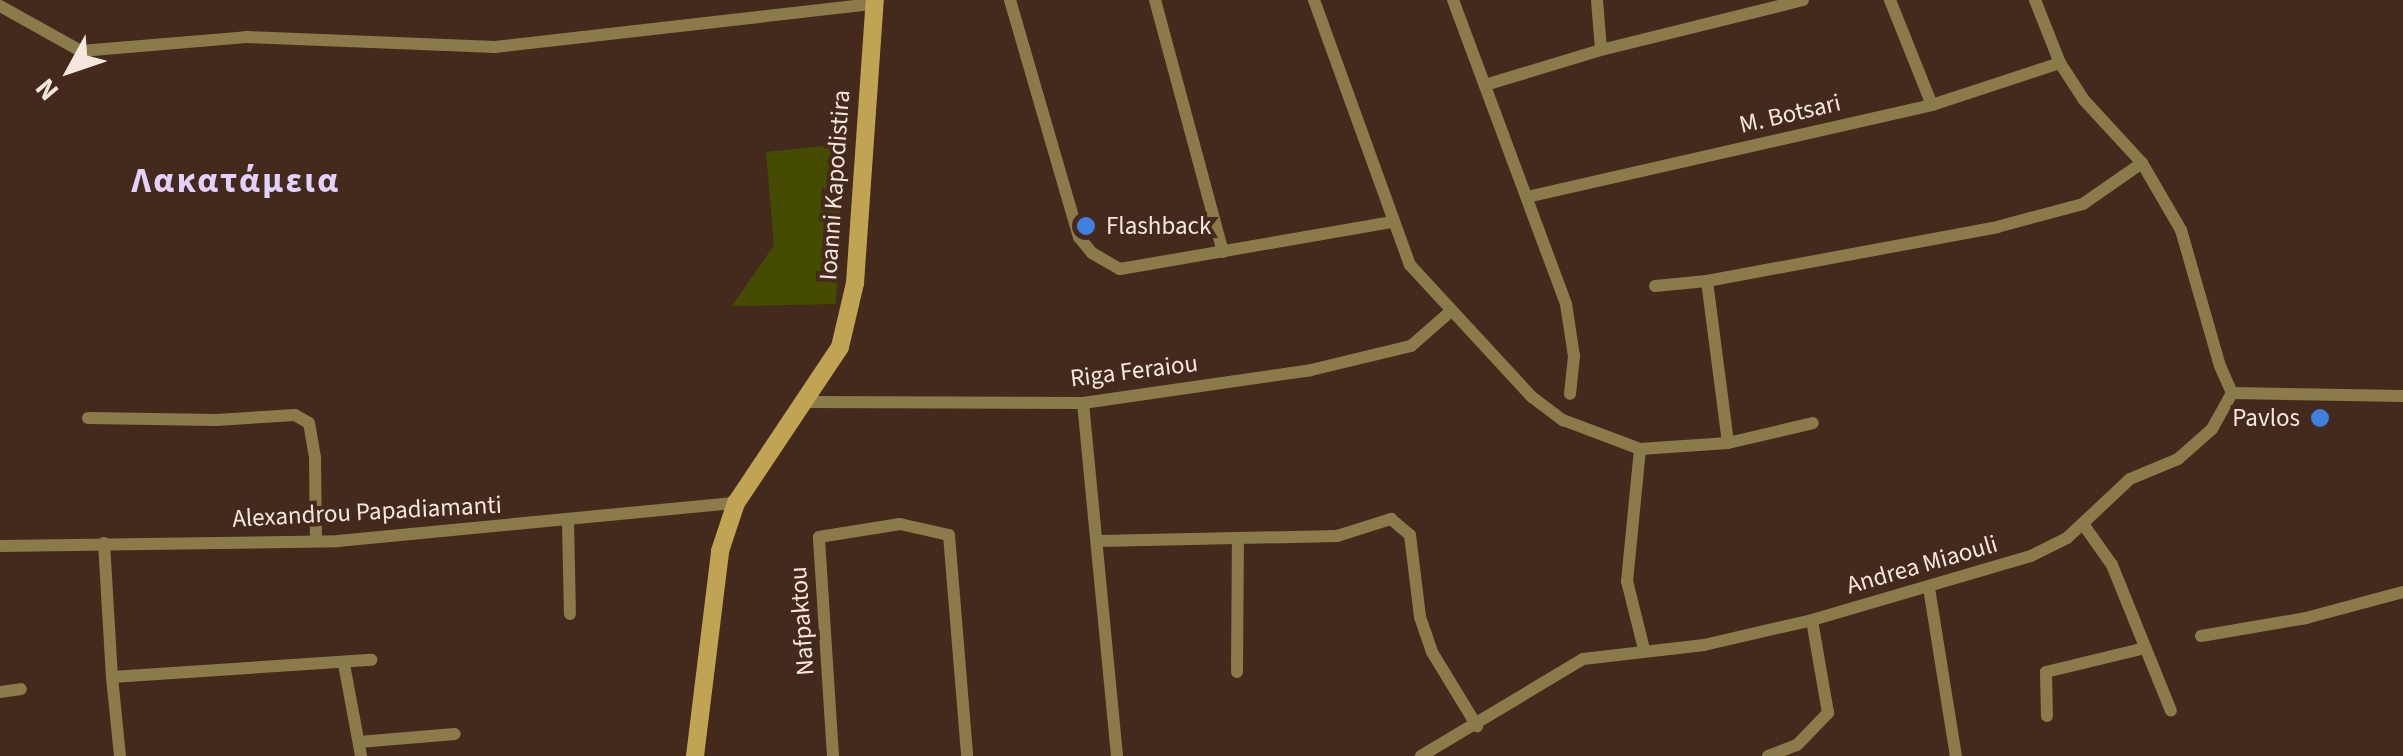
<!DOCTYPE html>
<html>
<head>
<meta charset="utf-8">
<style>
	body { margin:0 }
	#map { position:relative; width:2403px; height:756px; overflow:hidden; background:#432a1c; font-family:"Source Sans 3",sans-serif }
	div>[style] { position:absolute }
	.green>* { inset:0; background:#454b00 }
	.street>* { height:12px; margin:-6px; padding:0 6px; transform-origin:6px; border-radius:6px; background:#8c7b4a }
	.secondary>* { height:18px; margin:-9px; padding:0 9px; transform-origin:9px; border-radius:9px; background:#c0a453 }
	.dots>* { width:28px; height:28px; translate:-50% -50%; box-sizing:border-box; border:5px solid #432a1c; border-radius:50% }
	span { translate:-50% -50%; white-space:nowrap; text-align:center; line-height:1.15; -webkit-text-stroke:8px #432a1c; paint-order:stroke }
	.street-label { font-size:25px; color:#f6e6dd }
	.poi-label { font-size:25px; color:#f6e6dd }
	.left { translate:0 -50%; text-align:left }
	.right { translate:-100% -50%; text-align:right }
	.district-label { font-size:35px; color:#e3d1fc; font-weight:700; letter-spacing:2.5px }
	.north { position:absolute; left:20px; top:20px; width:100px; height:100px; -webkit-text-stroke:8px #432a1c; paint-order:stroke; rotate:230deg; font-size:28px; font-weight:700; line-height:40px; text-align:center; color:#f6e6dd }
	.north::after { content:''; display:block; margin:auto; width:35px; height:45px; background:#f6e6dd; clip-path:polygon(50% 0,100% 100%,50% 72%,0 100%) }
</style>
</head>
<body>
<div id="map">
	<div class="green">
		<i style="clip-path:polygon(844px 144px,836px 304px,732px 306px,774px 245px,766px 152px)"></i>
	</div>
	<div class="street">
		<i style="left:1010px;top:0;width:247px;rotate:73.8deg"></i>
		<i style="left:1079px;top:237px;width:21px;rotate:51deg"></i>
		<i style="left:1092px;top:253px;width:32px;rotate:30deg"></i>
		<i style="left:1120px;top:269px;width:275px;rotate:-9.8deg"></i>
		<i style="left:1155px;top:0;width:261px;rotate:74.9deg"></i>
		<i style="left:1314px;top:0;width:282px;rotate:70.1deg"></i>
		<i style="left:1410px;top:265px;width:180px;rotate:47.3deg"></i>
		<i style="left:1532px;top:397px;width:39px;rotate:37deg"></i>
		<i style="left:1563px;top:420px;width:82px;rotate:20.6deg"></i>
		<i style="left:1640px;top:449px;width:88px;rotate:-3.9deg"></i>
		<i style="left:1728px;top:443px;width:87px;rotate:-13.2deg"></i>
		<i style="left:1453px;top:0;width:324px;rotate:69.6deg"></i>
		<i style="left:1566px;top:304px;width:53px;rotate:81.3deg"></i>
		<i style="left:1574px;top:356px;width:38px;rotate:96deg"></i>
		<i style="left:1597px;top:0;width:50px;rotate:85.4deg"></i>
		<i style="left:1890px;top:0;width:113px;rotate:68.2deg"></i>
		<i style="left:2035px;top:0;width:68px;rotate:68.4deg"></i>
		<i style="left:2060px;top:63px;width:44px;rotate:57deg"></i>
		<i style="left:2084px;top:100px;width:86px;rotate:47.4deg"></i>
		<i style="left:2142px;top:163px;width:78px;rotate:59.8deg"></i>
		<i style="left:2181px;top:230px;width:141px;rotate:74deg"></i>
		<i style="left:2220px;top:366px;width:30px;rotate:66deg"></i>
		<i style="left:0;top:6px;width:93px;rotate:29.1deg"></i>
		<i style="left:81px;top:51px;width:166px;rotate:-4.8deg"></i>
		<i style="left:246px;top:37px;width:249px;rotate:2.3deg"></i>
		<i style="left:495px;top:47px;width:381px;rotate:-6.5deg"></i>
		<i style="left:1485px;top:85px;width:121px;rotate:-16.8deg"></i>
		<i style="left:1601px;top:50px;width:208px;rotate:-13.9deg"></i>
		<i style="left:1527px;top:197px;width:415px;rotate:-12.8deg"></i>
		<i style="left:1932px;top:105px;width:135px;rotate:-18.2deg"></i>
		<i style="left:1707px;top:281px;width:163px;rotate:82.6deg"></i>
		<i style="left:1655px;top:286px;width:52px;rotate:-5.5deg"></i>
		<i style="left:1707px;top:281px;width:295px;rotate:-10.5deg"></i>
		<i style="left:1997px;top:227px;width:89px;rotate:-15deg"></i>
		<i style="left:2083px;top:204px;width:72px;rotate:-34.8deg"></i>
		<i style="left:2232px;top:393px;width:171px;rotate:1deg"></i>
		<i style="left:807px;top:402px;width:276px;rotate:0.2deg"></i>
		<i style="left:1083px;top:403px;width:230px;rotate:-8.2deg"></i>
		<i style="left:1311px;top:370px;width:103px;rotate:-13.5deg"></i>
		<i style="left:1411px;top:346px;width:52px;rotate:-41.1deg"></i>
		<i style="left:1083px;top:403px;width:355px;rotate:84.5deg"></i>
		<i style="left:88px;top:418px;width:128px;rotate:0.9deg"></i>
		<i style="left:216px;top:420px;width:79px;rotate:-3.6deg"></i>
		<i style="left:295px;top:415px;width:16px;rotate:30deg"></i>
		<i style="left:309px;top:423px;width:36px;rotate:80deg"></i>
		<i style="left:315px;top:458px;width:83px;rotate:89.3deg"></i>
		<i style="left:1640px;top:449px;width:133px;rotate:95.6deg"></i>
		<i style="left:1627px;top:581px;width:70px;rotate:76deg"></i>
		<i style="left:568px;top:522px;width:92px;rotate:88.8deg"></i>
		<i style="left:2083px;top:524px;width:50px;rotate:54.7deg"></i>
		<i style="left:2112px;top:565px;width:157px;rotate:68deg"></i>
		<i style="left:1098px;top:541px;width:239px;rotate:-1.2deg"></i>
		<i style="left:1337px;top:536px;width:57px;rotate:-17.5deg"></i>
		<i style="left:1391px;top:519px;width:25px;rotate:40deg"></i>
		<i style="left:1410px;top:535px;width:83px;rotate:83deg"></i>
		<i style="left:1420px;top:617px;width:37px;rotate:71deg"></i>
		<i style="left:1432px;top:652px;width:87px;rotate:58.7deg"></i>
		<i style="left:104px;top:543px;width:134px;rotate:86.6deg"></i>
		<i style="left:0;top:546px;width:338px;rotate:-0.8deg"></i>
		<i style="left:338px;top:541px;width:400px;rotate:-5.5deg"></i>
		<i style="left:1929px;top:588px;width:170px;rotate:80.9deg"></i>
		<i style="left:2201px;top:636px;width:107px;rotate:-9.7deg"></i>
		<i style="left:2306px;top:618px;width:100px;rotate:-15deg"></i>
		<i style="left:344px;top:664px;width:94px;rotate:79.5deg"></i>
		<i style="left:1237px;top:672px;width:132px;rotate:-89.6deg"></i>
		<i style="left:0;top:692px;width:21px;rotate:-8deg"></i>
		<i style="left:2047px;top:716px;width:44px;rotate:-91.3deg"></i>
		<i style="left:2046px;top:672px;width:102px;rotate:-13.6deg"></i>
		<i style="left:359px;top:742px;width:96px;rotate:-4.8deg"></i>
		<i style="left:120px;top:756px;width:79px;rotate:-95.8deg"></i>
		<i style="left:112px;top:677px;width:260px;rotate:-3.8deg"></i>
		<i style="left:833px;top:756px;width:219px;rotate:-93.7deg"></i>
		<i style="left:819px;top:537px;width:82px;rotate:-9.1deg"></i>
		<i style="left:900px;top:524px;width:50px;rotate:12.7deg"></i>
		<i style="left:949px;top:535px;width:222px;rotate:85.3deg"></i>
		<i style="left:1421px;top:756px;width:189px;rotate:-30.9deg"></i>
		<i style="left:1583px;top:659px;width:122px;rotate:-6.6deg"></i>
		<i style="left:1704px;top:645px;width:111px;rotate:-13deg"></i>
		<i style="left:1812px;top:620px;width:228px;rotate:-16.3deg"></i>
		<i style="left:2031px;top:556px;width:40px;rotate:-26.6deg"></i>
		<i style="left:2067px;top:538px;width:86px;rotate:-43.1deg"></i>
		<i style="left:2130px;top:479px;width:52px;rotate:-22.6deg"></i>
		<i style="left:2178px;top:459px;width:45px;rotate:-41.4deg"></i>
		<i style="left:2212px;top:429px;width:41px;rotate:-60.9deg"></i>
		<i style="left:1768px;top:756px;width:31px;rotate:-21deg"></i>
		<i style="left:1797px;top:745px;width:45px;rotate:-45.9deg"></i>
		<i style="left:1828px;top:713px;width:94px;rotate:-99.8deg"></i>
	</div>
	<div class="secondary">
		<i style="left:695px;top:756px;width:207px;rotate:-83deg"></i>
		<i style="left:720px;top:551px;width:51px;rotate:-71.6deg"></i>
		<i style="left:736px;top:503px;width:187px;rotate:-56.3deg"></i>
		<i style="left:840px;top:347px;width:66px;rotate:-76.8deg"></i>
		<i style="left:855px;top:283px;width:284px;rotate:-86deg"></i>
	</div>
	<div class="dots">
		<i style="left:1086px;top:226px;background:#3f7fe0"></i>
		<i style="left:2320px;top:418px;background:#3f7fe0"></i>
	</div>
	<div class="street-label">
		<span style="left:1790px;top:114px;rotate:-13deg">M. Botsari</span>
		<span style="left:835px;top:185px;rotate:-86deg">Ioanni Kapodistira</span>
		<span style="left:1134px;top:371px;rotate:-7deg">Riga Feraiou</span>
		<span style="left:367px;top:512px;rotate:-3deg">Alexandrou Papadiamanti</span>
		<span style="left:1922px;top:565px;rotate:-16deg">Andrea Miaouli</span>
		<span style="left:802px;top:621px;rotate:-94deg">Nafpaktou</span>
	</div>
	<div class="poi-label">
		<span class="left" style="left:1106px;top:226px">Flashback</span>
		<span class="right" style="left:2300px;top:418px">Pavlos</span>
	</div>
	<div class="district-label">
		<span style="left:236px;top:181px">Λακατάμεια</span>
	</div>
	<div class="north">N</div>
</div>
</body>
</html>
